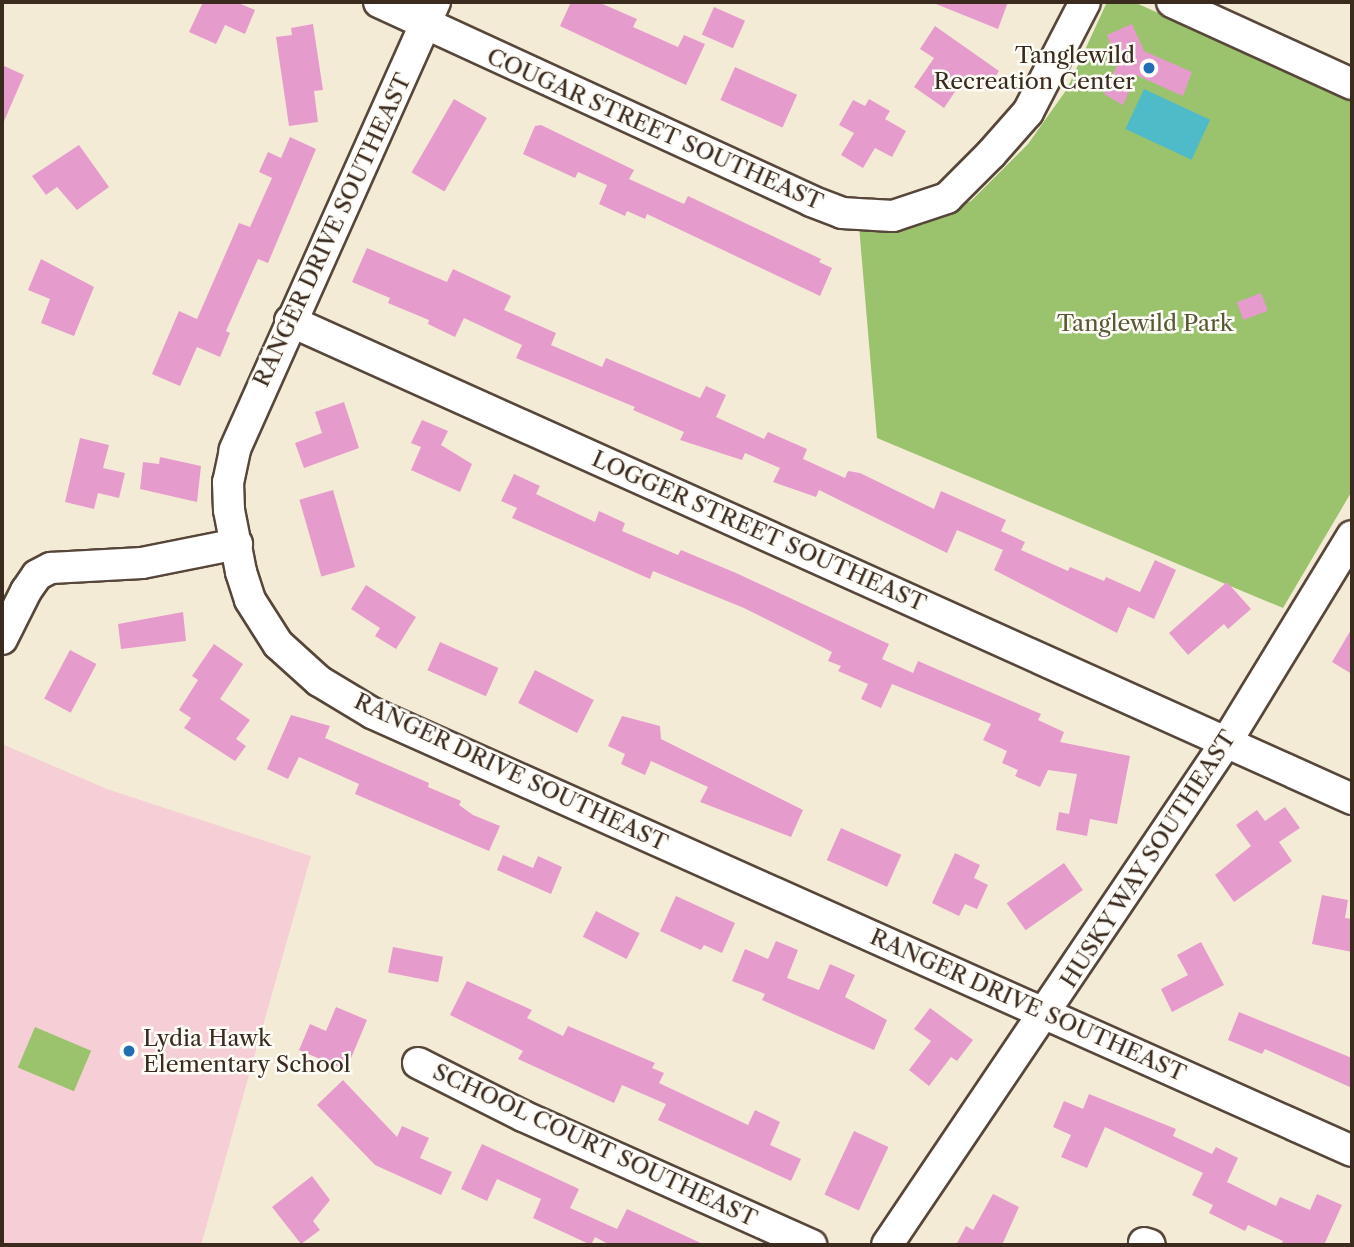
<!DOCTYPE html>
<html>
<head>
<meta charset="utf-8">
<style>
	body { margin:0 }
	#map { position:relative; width:1354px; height:1247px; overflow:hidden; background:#f4ebd6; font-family:"Libre Caslon Text",serif }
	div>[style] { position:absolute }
	.built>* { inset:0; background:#f6cfd6 }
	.green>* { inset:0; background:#9bc26d; transform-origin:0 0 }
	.water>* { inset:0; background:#4fbbc9; transform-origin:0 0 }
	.building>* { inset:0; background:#e69bcd; transform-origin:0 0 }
	.roads { filter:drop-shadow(2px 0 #57473a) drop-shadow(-2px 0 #57473a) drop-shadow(0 2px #57473a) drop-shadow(0 -2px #57473a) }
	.minor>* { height:30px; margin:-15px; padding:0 15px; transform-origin:15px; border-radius:15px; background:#fff }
	.dots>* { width:19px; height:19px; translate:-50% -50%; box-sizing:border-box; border:4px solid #fdfcf7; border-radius:50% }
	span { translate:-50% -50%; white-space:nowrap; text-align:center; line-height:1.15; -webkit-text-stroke:5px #fdfcf7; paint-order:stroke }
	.poi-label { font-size:23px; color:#3b2a1e }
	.right { translate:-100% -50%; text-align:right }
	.left { translate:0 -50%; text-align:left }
	.street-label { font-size:23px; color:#3b2a1e }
	.park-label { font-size:23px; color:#585836 }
	.frame { position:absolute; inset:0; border:4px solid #3b2a1e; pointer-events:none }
</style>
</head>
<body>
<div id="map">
	<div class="built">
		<i style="clip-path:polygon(2px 744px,107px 789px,311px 856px,201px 1245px,2px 1245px)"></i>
	</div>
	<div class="green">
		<i style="clip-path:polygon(1107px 2px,1134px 2px,1352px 101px,1352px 491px,1283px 608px,877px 438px,859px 226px,922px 225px,971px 201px,1028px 144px,1067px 89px)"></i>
		<i style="left:35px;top:1027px;width:61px;height:44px;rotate:23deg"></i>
	</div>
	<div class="water">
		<i style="left:1144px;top:89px;width:73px;height:44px;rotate:25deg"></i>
	</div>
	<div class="building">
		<i style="clip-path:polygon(203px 2px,236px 2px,255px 10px,245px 34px,225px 25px,216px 44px,189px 32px)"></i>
		<i style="clip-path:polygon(571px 2px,598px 2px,637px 19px,633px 27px,678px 47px,684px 35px,705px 44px,686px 85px,560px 26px)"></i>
		<i style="clip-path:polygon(931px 2px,1008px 2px,998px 29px)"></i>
		<i style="left:714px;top:7px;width:34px;height:30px;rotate:24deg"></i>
		<i style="clip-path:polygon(313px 24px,323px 90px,314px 91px,318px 122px,289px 126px,276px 37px,292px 35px,291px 28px)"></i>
		<i style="clip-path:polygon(1132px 24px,1144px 51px,1192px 72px,1183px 96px,1136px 75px,1123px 105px,1104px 94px,1118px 63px,1107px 35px)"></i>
		<i style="clip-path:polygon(935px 26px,999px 71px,985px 91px,965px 77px,944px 108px,914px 87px,934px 58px,920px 49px)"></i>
		<i style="clip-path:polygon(2px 65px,24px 75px,2px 126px)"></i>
		<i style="left:735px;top:67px;width:68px;height:36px;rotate:24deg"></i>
		<i style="left:454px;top:99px;width:38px;height:85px;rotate:30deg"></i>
		<i style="clip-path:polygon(869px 99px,890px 111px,885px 119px,906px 131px,892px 157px,875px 148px,863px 168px,841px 155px,854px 133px,839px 125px,853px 100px,865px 106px)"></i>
		<i style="clip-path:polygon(541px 125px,634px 170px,629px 179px,684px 204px,688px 196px,821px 259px,819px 262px,832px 268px,820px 296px,647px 214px,645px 219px,627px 211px,625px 216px,599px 204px,607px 185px,578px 172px,575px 178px,523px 154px,535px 126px)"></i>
		<i style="clip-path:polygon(290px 137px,316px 149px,268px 263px,258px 259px,226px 331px,230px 333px,220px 357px,197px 347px,180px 386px,152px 374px,179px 311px,197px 319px,239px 223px,250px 227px,272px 178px,259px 172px,268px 152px,281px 158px)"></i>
		<i style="clip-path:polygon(79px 145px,109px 187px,77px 210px,57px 187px,46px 195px,32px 176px)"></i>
		<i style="clip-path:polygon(367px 248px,447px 282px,453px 269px,511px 296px,504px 310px,556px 333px,551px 345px,602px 367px,606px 358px,700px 398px,706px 386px,726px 395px,716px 417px,764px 439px,768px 432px,807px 449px,803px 459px,845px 478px,848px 471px,860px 473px,934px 509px,941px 491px,1006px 520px,1001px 531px,1025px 542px,1021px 550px,1068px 571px,1070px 567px,1104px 581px,1106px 577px,1140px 592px,1155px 560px,1176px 570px,1154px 619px,1128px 607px,1117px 633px,994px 570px,1003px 550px,957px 530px,947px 553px,819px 490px,816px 497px,773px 482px,780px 468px,745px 453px,742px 460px,680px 440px,684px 432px,633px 410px,635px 407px,516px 358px,522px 345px,464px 318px,455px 337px,428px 324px,429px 320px,388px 303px,390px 298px,352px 282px)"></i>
		<i style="clip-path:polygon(41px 259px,94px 287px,74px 336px,41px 323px,50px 299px,28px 290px)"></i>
		<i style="left:1261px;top:293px;width:19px;height:26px;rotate:69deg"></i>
		<i style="clip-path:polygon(344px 402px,359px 448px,304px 468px,295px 443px,322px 433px,315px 412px)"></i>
		<i style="clip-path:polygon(422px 420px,448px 431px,441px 445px,472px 464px,460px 492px,411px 470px,421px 447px,411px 443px)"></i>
		<i style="clip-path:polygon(80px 438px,109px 445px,103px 468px,125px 473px,119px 498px,98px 493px,94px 509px,65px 502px)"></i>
		<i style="clip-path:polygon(160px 457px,201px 466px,197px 502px,140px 489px,143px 462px,159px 464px)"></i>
		<i style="clip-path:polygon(514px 474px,540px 486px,536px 494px,595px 522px,599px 511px,625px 523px,622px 531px,678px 555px,681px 550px,736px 573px,889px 644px,882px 659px,913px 673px,918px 661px,1041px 714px,1038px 720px,1064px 732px,1060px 742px,1130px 756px,1117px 824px,1090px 819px,1087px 836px,1056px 830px,1059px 812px,1069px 814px,1077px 774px,1048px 770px,1040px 787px,1015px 776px,1018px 770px,1002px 763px,1007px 751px,983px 740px,991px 724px,892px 684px,881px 708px,861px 699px,868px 684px,838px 671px,841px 666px,828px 661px,832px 652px,744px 608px,653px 571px,650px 579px,512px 518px,517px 508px,501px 501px)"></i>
		<i style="left:333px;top:490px;width:80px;height:35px;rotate:74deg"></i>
		<i style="clip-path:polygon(1227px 582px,1251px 609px,1228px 629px,1224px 624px,1188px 655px,1169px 633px)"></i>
		<i style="clip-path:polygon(366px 585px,416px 617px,396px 649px,375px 636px,380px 628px,351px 609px)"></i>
		<i style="clip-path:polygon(183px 612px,186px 641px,121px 649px,118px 624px)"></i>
		<i style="clip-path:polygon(1352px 628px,1352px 674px,1332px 662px)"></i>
		<i style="left:440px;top:642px;width:64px;height:31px;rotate:24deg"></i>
		<i style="clip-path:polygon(214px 644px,243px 664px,220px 699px,250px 720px,236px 739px,246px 746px,235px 761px,184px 728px,191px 718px,179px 710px,198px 680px,192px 676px)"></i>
		<i style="left:70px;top:650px;width:30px;height:55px;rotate:28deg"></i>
		<i style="left:535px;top:670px;width:66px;height:37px;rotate:27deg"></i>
		<i style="clip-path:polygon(291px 715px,330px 726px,325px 738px,429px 783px,428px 787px,461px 801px,459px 805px,473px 815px,500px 826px,489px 851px,355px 794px,359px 784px,299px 757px,288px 779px,267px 769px)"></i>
		<i style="clip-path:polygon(622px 716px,660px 726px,661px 739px,803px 810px,791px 837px,700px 802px,708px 787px,651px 761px,645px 775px,621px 764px,625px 754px,608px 746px)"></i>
		<i style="clip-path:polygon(1285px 807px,1300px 828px,1279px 842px,1292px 861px,1234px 902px,1215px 875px,1251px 846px,1236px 825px,1257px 810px,1265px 821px)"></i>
		<i style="left:841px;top:828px;width:66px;height:35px;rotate:24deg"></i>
		<i style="clip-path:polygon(955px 853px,980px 865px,974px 878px,988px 885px,977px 909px,965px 904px,959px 916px,932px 903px)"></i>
		<i style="clip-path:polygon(503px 855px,533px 868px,538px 856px,562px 867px,551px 894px,497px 870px)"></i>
		<i style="left:1064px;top:863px;width:33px;height:70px;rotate:55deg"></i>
		<i style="clip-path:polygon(1322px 895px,1348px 900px,1345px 918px,1352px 919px,1352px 952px,1312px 944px)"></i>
		<i style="clip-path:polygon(676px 896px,735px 923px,722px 953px,704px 945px,701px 950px,660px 931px)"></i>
		<i style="left:596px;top:911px;width:49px;height:29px;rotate:27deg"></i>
		<i style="clip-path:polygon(776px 941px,798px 950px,787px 978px,819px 990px,830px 964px,855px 975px,845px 997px,887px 1020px,874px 1050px,762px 1000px,765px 994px,732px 981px,745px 949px,768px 959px)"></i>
		<i style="clip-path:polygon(1201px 942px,1224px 985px,1172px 1012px,1161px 989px,1188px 975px,1177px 955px)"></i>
		<i style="left:393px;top:947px;width:51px;height:26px;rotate:11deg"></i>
		<i style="clip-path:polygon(467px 981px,532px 1010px,527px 1018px,563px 1036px,568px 1026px,655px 1063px,652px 1068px,664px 1073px,659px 1083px,748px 1125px,755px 1110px,780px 1122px,770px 1145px,801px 1159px,791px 1181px,658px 1120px,666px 1104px,622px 1085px,614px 1103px,518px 1059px,523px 1051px,450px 1015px)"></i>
		<i style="clip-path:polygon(336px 1007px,367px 1020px,346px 1070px,299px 1050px,310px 1024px,326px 1031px)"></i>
		<i style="clip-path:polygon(930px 1008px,973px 1040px,957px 1061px,951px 1057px,929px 1086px,909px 1070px,931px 1041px,914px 1029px)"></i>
		<i style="clip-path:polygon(1239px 1012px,1352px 1058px,1352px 1088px,1265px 1049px,1262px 1054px,1228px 1040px)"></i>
		<i style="clip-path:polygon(343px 1080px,397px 1137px,402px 1126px,429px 1138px,420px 1158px,452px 1172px,441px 1195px,375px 1165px,317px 1105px)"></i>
		<i style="clip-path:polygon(1089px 1094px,1176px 1129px,1173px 1136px,1212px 1154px,1216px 1147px,1238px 1158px,1227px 1182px,1276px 1206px,1280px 1197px,1310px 1210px,1317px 1194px,1342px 1205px,1324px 1245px,1281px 1245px,1283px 1241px,1248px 1225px,1245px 1231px,1209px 1213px,1213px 1205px,1192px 1195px,1203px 1173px,1105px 1127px,1087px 1168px,1061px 1157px,1071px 1135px,1053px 1127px,1064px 1101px,1083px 1109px)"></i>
		<i style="left:854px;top:1131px;width:38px;height:70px;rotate:25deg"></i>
		<i style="clip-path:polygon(482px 1144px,579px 1189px,570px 1208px,617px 1229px,627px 1209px,705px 1245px,610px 1245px,595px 1237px,591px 1245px,533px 1218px,541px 1199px,497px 1179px,487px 1201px,461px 1189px)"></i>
		<i style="clip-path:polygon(312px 1176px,330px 1200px,313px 1221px,320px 1230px,301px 1244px,272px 1207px)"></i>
		<i style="clip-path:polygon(993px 1194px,1019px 1207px,1002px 1245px,956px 1245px,966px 1226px,973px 1230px)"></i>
	</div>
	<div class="roads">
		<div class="minor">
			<i style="left:379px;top:2px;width:476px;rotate:24.7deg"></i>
			<i style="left:811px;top:201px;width:33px;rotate:21deg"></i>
			<i style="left:842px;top:213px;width:51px;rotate:3.4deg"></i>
			<i style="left:893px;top:216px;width:57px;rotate:-18.4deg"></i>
			<i style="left:947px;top:198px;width:62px;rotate:-45deg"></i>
			<i style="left:991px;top:154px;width:56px;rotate:-48.6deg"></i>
			<i style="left:1028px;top:112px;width:124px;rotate:-62.6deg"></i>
			<i style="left:435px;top:2px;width:491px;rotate:114.1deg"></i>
			<i style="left:235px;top:450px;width:33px;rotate:102deg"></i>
			<i style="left:228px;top:482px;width:28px;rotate:88deg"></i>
			<i style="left:229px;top:510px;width:63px;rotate:79deg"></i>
			<i style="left:241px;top:572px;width:29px;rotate:72deg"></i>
			<i style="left:250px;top:600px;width:52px;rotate:57.5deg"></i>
			<i style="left:278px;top:644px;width:55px;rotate:42.1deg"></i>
			<i style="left:319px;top:681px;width:62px;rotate:31.1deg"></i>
			<i style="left:372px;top:713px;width:1073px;rotate:24.08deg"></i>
			<i style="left:1172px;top:2px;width:198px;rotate:24.5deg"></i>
			<i style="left:290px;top:321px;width:1165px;rotate:24.23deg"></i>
			<i style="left:2px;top:639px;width:54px;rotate:-63.4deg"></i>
			<i style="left:26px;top:591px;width:19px;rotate:-55deg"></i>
			<i style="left:37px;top:575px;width:16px;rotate:-27deg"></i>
			<i style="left:51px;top:568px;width:91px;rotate:-3.1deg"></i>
			<i style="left:142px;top:563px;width:97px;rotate:-11.3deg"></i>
			<i style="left:418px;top:1063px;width:118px;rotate:26.8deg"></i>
			<i style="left:523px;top:1116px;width:316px;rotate:24.1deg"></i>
			<i style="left:1144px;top:1243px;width:6px;rotate:18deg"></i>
			<i style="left:887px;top:1245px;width:608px;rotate:-56deg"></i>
			<i style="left:1227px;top:741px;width:240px;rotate:-58.6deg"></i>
		</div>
	</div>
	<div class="dots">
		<i style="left:1149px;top:68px;background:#1f6fb2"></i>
		<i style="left:129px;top:1051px;background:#1f6fb2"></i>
	</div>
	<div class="poi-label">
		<span class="right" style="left:1135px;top:68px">Tanglewild<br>Recreation Center</span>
		<span class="left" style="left:143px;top:1051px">Lydia Hawk<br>Elementary School</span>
	</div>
	<div class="street-label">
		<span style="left:655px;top:129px;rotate:24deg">COUGAR STREET SOUTHEAST</span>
		<span style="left:332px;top:230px;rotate:-65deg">RANGER DRIVE SOUTHEAST</span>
		<span style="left:759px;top:531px;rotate:24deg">LOGGER STREET SOUTHEAST</span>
		<span style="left:511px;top:772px;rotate:25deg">RANGER DRIVE SOUTHEAST</span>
		<span style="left:1148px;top:859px;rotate:-57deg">HUSKY WAY SOUTHEAST</span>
		<span style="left:1028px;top:1005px;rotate:24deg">RANGER DRIVE SOUTHEAST</span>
		<span style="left:595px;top:1145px;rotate:25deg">SCHOOL COURT SOUTHEAST</span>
	</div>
	<div class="park-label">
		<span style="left:1145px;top:323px">Tanglewild Park</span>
	</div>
	<div class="frame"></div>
</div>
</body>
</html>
